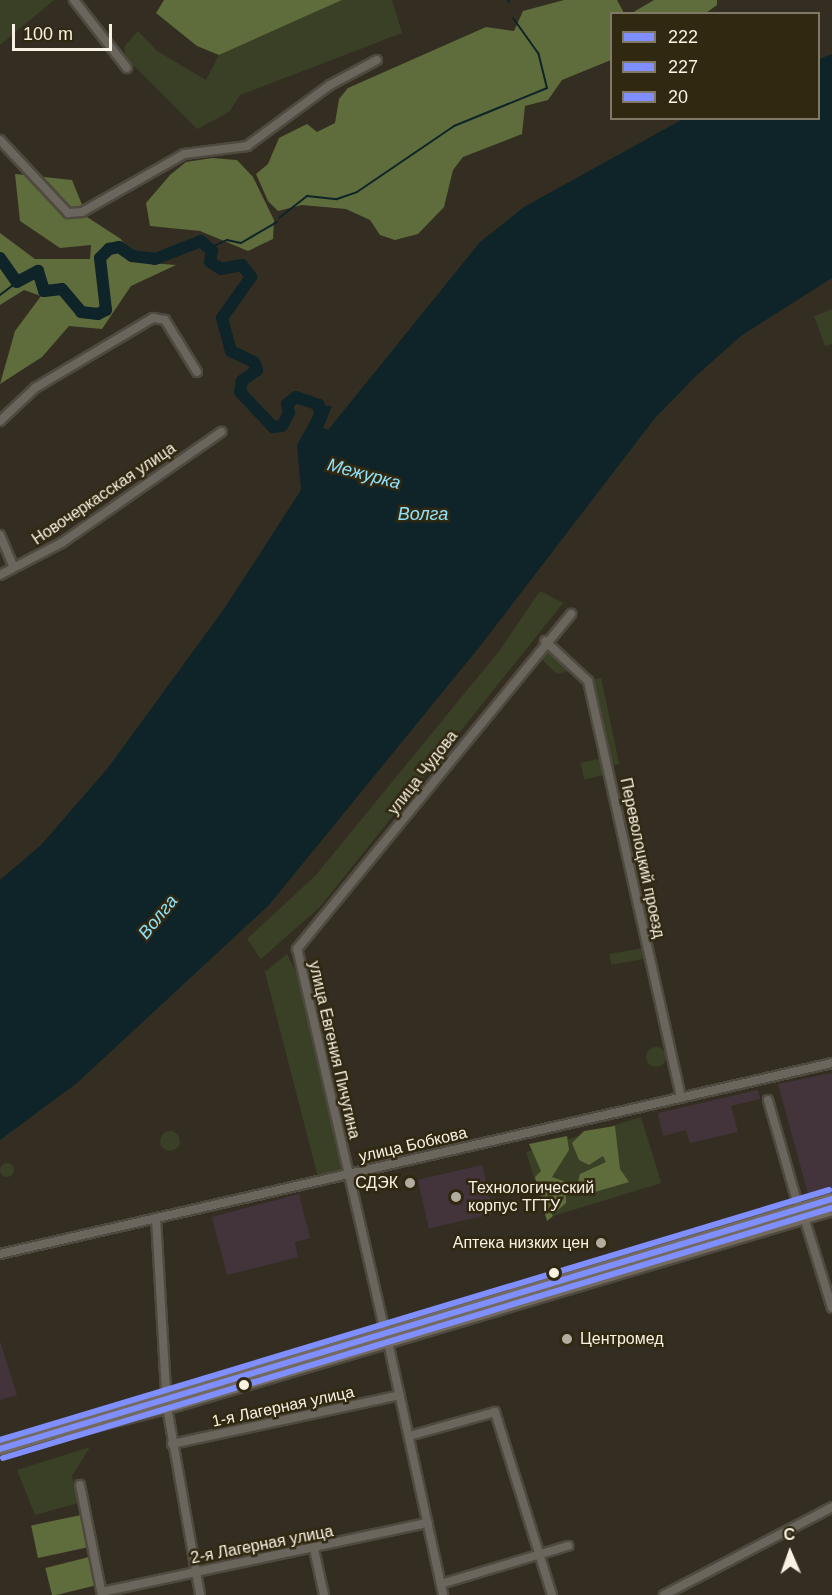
<!DOCTYPE html>
<html>
<head>
<meta charset="utf-8">
<style>
	body { margin:0 }
	#map { position:relative; width:832px; height:1595px; overflow:hidden; background:#342e22; font-family:Arial,sans-serif }
	div>[style] { position:absolute }
	.education>* { inset:0; background:#43343c; transform-origin:0 0 }
	.green>* { inset:0; background:#394025; transform-origin:0 0 }
	.round { border-radius:50% }
	.forest>* { inset:0; background:#5f6c3b; transform-origin:0 0 }
	.water>* { inset:0; background:#0e2428 }
	.stream>* { height:2px; margin:-1px; padding:0 1px; transform-origin:1px; border-radius:1px; background:#0e2428 }
	.river>* { height:12px; margin:-6px; padding:0 6px; transform-origin:6px; border-radius:6px; background:#0e2428 }
	.roads { filter:drop-shadow(2px 0 #4f4a3f) drop-shadow(-2px 0 #4f4a3f) drop-shadow(0 2px #4f4a3f) drop-shadow(0 -2px #4f4a3f) }
	.street>* { height:8px; margin:-4px; padding:0 4px; transform-origin:4px; border-radius:4px; background:#6a655d }
	.primary>* { height:12px; margin:-6px; padding:0 6px; transform-origin:6px; border-radius:6px; background:#72695f }
	.bus-1>* { height:6px; margin:-3px; padding:0 3px; transform-origin:3px; border-radius:3px; background:#808fff }
	.bus-2>* { height:6px; margin:-3px; padding:0 3px; transform-origin:3px; border-radius:3px; background:#808fff }
	.bus-3>* { height:6px; margin:-3px; padding:0 3px; transform-origin:3px; border-radius:3px; background:#808fff }
	.dots>* { width:16px; height:16px; translate:-50% -50%; box-sizing:border-box; border:3px solid #312811; border-radius:50% }
	span { translate:-50% -50%; white-space:nowrap; text-align:center; line-height:1.15; -webkit-text-stroke:5px #312811; paint-order:stroke }
	.street-label { font-size:16px; color:#f8f2e4 }
	.poi-label { font-size:16px; color:#f8f2e4 }
	.right { translate:-100% -50%; text-align:right }
	.left { translate:0 -50%; text-align:left }
	.water-label { font-size:18px; color:#8ee3fb; font-style:italic }
	.legend { position:absolute; left:610px; top:12px; width:210px; height:108px; box-sizing:border-box; background:#312811; border:2px solid #817965; margin:0; padding:8px 10px; list-style:none; font-size:18px; color:#f8f2e4 }
	.legend li { display:flex; align-items:center; gap:12px; height:30px }
	.legend b { width:30px; border:2px solid #817965 }
	.north { position:absolute; left:760px; top:1523px; width:60px; height:60px; -webkit-text-stroke:4px #312811; paint-order:stroke; rotate:358deg; font-size:16px; font-weight:700; line-height:24px; text-align:center; color:#f8f2e4 }
	.north::after { content:''; display:block; margin:auto; width:21px; height:27px; background:#f8f2e4; clip-path:polygon(50% 0,100% 100%,50% 72%,0 100%) }
	.scale { position:absolute; left:12px; top:24px; width:100px; height:27px; box-sizing:border-box; border:3px solid #f8f2e4; border-top:0; padding-left:8px; font-size:18px; line-height:21px; white-space:nowrap; color:#f8f2e4; -webkit-text-stroke:4px #312811; paint-order:stroke }
</style>
</head>
<body>
<div id="map">
	<div class="education">
		<i style="clip-path:polygon(832px 1073px,832px 1190px,809px 1197px,778px 1084px)"></i>
		<i style="clip-path:polygon(758px 1090px,760px 1099px,731px 1106px,738px 1132px,690px 1143px,686px 1130px,663px 1136px,658px 1113px)"></i>
		<i style="left:482px;top:1165px;width:50px;height:66px;rotate:77deg"></i>
		<i style="clip-path:polygon(299px 1194px,310px 1238px,295px 1242px,298px 1257px,227px 1275px,212px 1217px)"></i>
		<i style="clip-path:polygon(0 1341px,17px 1395px,0 1400px)"></i>
	</div>
	<div class="green">
		<i style="clip-path:polygon(0 0,54px 0,0 45px)"></i>
		<i style="clip-path:polygon(342px 0,392px 0,402px 33px,240px 95px,229px 112px,197px 129px,126px 58px,124px 47px,138px 31px,157px 51px,206px 80px,219px 55px)"></i>
		<i style="clip-path:polygon(832px 309px,832px 344px,825px 346px,814px 316px)"></i>
		<i style="clip-path:polygon(540px 591px,563px 603px,320px 907px,261px 959px,247px 939px,316px 875px,500px 650px)"></i>
		<i style="clip-path:polygon(545px 645px,573px 670px,557px 674px,537px 655px)"></i>
		<i style="left:601px;top:678px;width:88px;height:10px;rotate:78deg"></i>
		<i style="left:602px;top:758px;width:17px;height:22px;rotate:77deg"></i>
		<i style="left:643px;top:948px;width:11px;height:34px;rotate:80deg"></i>
		<i style="clip-path:polygon(287px 954px,308px 996px,349px 1174px,319px 1181px,265px 972px)"></i>
		<i class="round" style="left:646px;top:1047px;width:20px;height:20px"></i>
		<i style="left:641px;top:1117px;width:69px;height:120px;rotate:73deg"></i>
		<i class="round" style="left:160px;top:1131px;width:20px;height:20px"></i>
		<i class="round" style="left:0;top:1163px;width:14px;height:14px"></i>
		<i style="clip-path:polygon(90px 1447px,72px 1476px,78px 1503px,35px 1515px,17px 1470px)"></i>
	</div>
	<div class="forest">
		<i style="clip-path:polygon(164px 0,342px 0,219px 55px,197px 46px,156px 13px)"></i>
		<i style="clip-path:polygon(564px 0,617px 0,624px 13px,612px 14px,611px 60px,562px 80px,548px 100px,525px 106px,522px 134px,463px 157px,453px 170px,444px 207px,418px 234px,395px 240px,380px 235px,370px 220px,346px 209px,302px 205px,278px 211px,268px 201px,256px 174px,268px 164px,279px 138px,307px 124px,317px 132px,335px 123px,339px 99px,348px 88px,486px 27px,514px 31px,523px 11px)"></i>
		<i style="clip-path:polygon(654px 0,717px 0,717px 5px,706px 13px,632px 13px)"></i>
		<i style="clip-path:polygon(212px 158px,237px 160px,253px 177px,274px 220px,273px 239px,248px 251px,200px 231px,150px 226px,146px 203px,170px 175px,186px 162px)"></i>
		<i style="clip-path:polygon(15px 174px,72px 180px,87px 217px,121px 239px,136px 262px,176px 265px,131px 286px,102px 329px,69px 326px,42px 357px,0 384px,15px 331px,41px 296px,24px 290px,0 305px,0 233px,35px 259px,90px 259px,91px 245px,60px 248px,20px 221px)"></i>
		<i style="clip-path:polygon(615px 1126px,620px 1169px,629px 1182px,588px 1194px,578px 1182px,580px 1174px,606px 1162px,603px 1156px,589px 1165px,579px 1160px,572px 1143px,584px 1131px)"></i>
		<i style="clip-path:polygon(567px 1136px,569px 1150px,552px 1177px,566px 1182px,566px 1203px,556px 1212px,549px 1209px,553px 1216px,547px 1221px,535px 1177px,541px 1171px,529px 1144px)"></i>
		<i style="left:81px;top:1515px;width:33px;height:51px;rotate:78deg"></i>
		<i style="left:89px;top:1557px;width:29px;height:45px;rotate:76deg"></i>
	</div>
	<div class="water">
		<i style="clip-path:polygon(832px 54px,832px 278px,741px 336px,698px 374px,655px 418px,481px 645px,269px 905px,77px 1083px,0 1140px,0 880px,41px 845px,107px 769px,224px 609px,301px 490px,297px 445px,319px 405px,332px 406px,323px 428px,328px 430px,480px 242px,524px 207px,683px 119px,818px 118px,819px 59px)"></i>
	</div>
	<div class="stream">
		<i style="left:508px;top:0;width:2px;rotate:63deg"></i>
		<i style="left:279px;top:218px;width:36px;rotate:-38deg"></i>
		<i style="left:307px;top:196px;width:30px;rotate:6deg"></i>
		<i style="left:337px;top:199px;width:21px;rotate:-19deg"></i>
		<i style="left:357px;top:192px;width:117px;rotate:-34.2deg"></i>
		<i style="left:454px;top:126px;width:100px;rotate:-22.2deg"></i>
		<i style="left:547px;top:88px;width:36px;rotate:-104deg"></i>
		<i style="left:538px;top:53px;width:43px;rotate:-125.5deg"></i>
		<i style="left:209px;top:248px;width:20px;rotate:-24deg"></i>
		<i style="left:227px;top:240px;width:14px;rotate:12deg"></i>
		<i style="left:241px;top:243px;width:42px;rotate:-30.3deg"></i>
		<i style="left:0;top:295px;width:21px;rotate:-37deg"></i>
	</div>
	<div class="river">
		<i style="left:0;top:258px;width:29px;rotate:55deg"></i>
		<i style="left:17px;top:282px;width:24px;rotate:-28deg"></i>
		<i style="left:38px;top:271px;width:21px;rotate:73deg"></i>
		<i style="left:44px;top:291px;width:18px;rotate:-6deg"></i>
		<i style="left:62px;top:289px;width:30px;rotate:50deg"></i>
		<i style="left:81px;top:312px;width:17px;rotate:7deg"></i>
		<i style="left:98px;top:314px;width:9px;rotate:-27deg"></i>
		<i style="left:106px;top:310px;width:52px;rotate:-96.6deg"></i>
		<i style="left:100px;top:258px;width:13px;rotate:-45deg"></i>
		<i style="left:109px;top:249px;width:10px;rotate:-11deg"></i>
		<i style="left:119px;top:247px;width:16px;rotate:35deg"></i>
		<i style="left:132px;top:256px;width:23px;rotate:7deg"></i>
		<i style="left:155px;top:259px;width:49px;rotate:-21.4deg"></i>
		<i style="left:201px;top:241px;width:15px;rotate:42deg"></i>
		<i style="left:212px;top:251px;width:11px;rotate:100deg"></i>
		<i style="left:210px;top:262px;width:13px;rotate:32deg"></i>
		<i style="left:221px;top:269px;width:21px;rotate:-11deg"></i>
		<i style="left:242px;top:265px;width:15px;rotate:53deg"></i>
		<i style="left:251px;top:277px;width:50px;rotate:125.3deg"></i>
		<i style="left:222px;top:318px;width:34px;rotate:75deg"></i>
		<i style="left:231px;top:351px;width:25px;rotate:26deg"></i>
		<i style="left:254px;top:362px;width:9px;rotate:69deg"></i>
		<i style="left:257px;top:370px;width:19px;rotate:144deg"></i>
		<i style="left:242px;top:381px;width:11px;rotate:100deg"></i>
		<i style="left:240px;top:392px;width:48px;rotate:46.7deg"></i>
		<i style="left:273px;top:427px;width:9px;rotate:-6deg"></i>
		<i style="left:282px;top:426px;width:15px;rotate:-62deg"></i>
		<i style="left:289px;top:413px;width:9px;rotate:-103deg"></i>
		<i style="left:287px;top:404px;width:11px;rotate:-38deg"></i>
		<i style="left:296px;top:397px;width:24px;rotate:19deg"></i>
		<i style="left:319px;top:405px;width:15px;rotate:86deg"></i>
	</div>
	<div class="roads">
		<div class="street">
			<i style="left:74px;top:0;width:86px;rotate:52.1deg"></i>
			<i style="left:0;top:140px;width:100px;rotate:47deg"></i>
			<i style="left:68px;top:213px;width:14px;rotate:-4deg"></i>
			<i style="left:82px;top:212px;width:117px;rotate:-29.6deg"></i>
			<i style="left:184px;top:154px;width:64px;rotate:-7.2deg"></i>
			<i style="left:247px;top:146px;width:103px;rotate:-36.3deg"></i>
			<i style="left:330px;top:85px;width:53px;rotate:-28deg"></i>
			<i style="left:0;top:421px;width:48px;rotate:-43.3deg"></i>
			<i style="left:35px;top:388px;width:137px;rotate:-30.7deg"></i>
			<i style="left:153px;top:318px;width:12px;rotate:9deg"></i>
			<i style="left:165px;top:320px;width:61px;rotate:58.4deg"></i>
			<i style="left:0;top:535px;width:34px;rotate:67deg"></i>
			<i style="left:0;top:575px;width:71px;rotate:-27.6deg"></i>
			<i style="left:63px;top:542px;width:193px;rotate:-34.8deg"></i>
			<i style="left:545px;top:641px;width:59px;rotate:42.9deg"></i>
			<i style="left:588px;top:681px;width:427px;rotate:77.4deg"></i>
			<i style="left:768px;top:1100px;width:113px;rotate:74.1deg"></i>
			<i style="left:804px;top:1217px;width:95px;rotate:72.9deg"></i>
			<i style="left:156px;top:1218px;width:189px;rotate:86.7deg"></i>
			<i style="left:167px;top:1407px;width:191px;rotate:80deg"></i>
			<i style="left:0;top:1254px;width:854px;rotate:-12.93deg"></i>
			<i style="left:385px;top:1332px;width:393px;rotate:-102.9deg"></i>
			<i style="left:297px;top:949px;width:433px;rotate:-50.7deg"></i>
			<i style="left:388px;top:1342px;width:259px;rotate:77.7deg"></i>
			<i style="left:409px;top:1436px;width:89px;rotate:-15.6deg"></i>
			<i style="left:495px;top:1412px;width:192px;rotate:72.7deg"></i>
			<i style="left:172px;top:1444px;width:233px;rotate:-12.1deg"></i>
			<i style="left:80px;top:1485px;width:112px;rotate:78.7deg"></i>
			<i style="left:314px;top:1549px;width:47px;rotate:77.7deg"></i>
			<i style="left:441px;top:1584px;width:133px;rotate:-16.7deg"></i>
			<i style="left:102px;top:1592px;width:333px;rotate:-12deg"></i>
			<i style="left:664px;top:1595px;width:190px;rotate:-27.6deg"></i>
		</div>
		<div class="primary">
			<i style="left:59px;top:1434px;width:123px;rotate:-14.1deg"></i>
			<i style="left:178px;top:1404px;width:682px;rotate:-16.6deg"></i>
			<i style="left:0;top:1449px;width:869px;rotate:-16.72deg"></i>
		</div>
	</div>
	<div class="bus-1">
		<i style="left:0;top:1449px;width:869px;rotate:-16.72deg"></i>
	</div>
	<div class="bus-2">
		<i style="left:3px;top:1458px;width:866px;rotate:-16.78deg"></i>
	</div>
	<div class="bus-3">
		<i style="left:0;top:1440px;width:866px;rotate:-16.78deg"></i>
	</div>
	<div class="dots">
		<i style="left:410px;top:1183px;background:#b3ada0"></i>
		<i style="left:456px;top:1197px;background:#b3ada0"></i>
		<i style="left:601px;top:1243px;background:#b3ada0"></i>
		<i style="left:554px;top:1273px;background:#f8f2e4"></i>
		<i style="left:567px;top:1339px;background:#b3ada0"></i>
		<i style="left:244px;top:1385px;background:#f8f2e4"></i>
	</div>
	<div class="street-label">
		<span style="left:104px;top:494px;rotate:-34deg">Новочеркасская улица</span>
		<span style="left:423px;top:773px;rotate:-52deg">улица Чудова</span>
		<span style="left:642px;top:858px;rotate:78deg">Переволоцкий проезд</span>
		<span style="left:334px;top:1050px;rotate:77deg">улица Евгения Пичугина</span>
		<span style="left:413px;top:1145px;rotate:-13deg">улица Бобкова</span>
		<span style="left:283px;top:1407px;rotate:-12deg">1-я Лагерная улица</span>
		<span style="left:262px;top:1545px;rotate:-11deg">2-я Лагерная улица</span>
	</div>
	<div class="poi-label">
		<span class="right" style="left:398px;top:1183px">СДЭК</span>
		<span class="left" style="left:468px;top:1197px">Технологический<br>корпус ТГТУ</span>
		<span class="right" style="left:589px;top:1243px">Аптека низких цен</span>
		<span class="left" style="left:580px;top:1339px">Центромед</span>
	</div>
	<div class="water-label">
		<span style="left:364px;top:474px;rotate:15deg">Межурка</span>
		<span style="left:423px;top:514px">Волга</span>
		<span style="left:158px;top:917px;rotate:-51deg">Волга</span>
	</div>
	<ul class="legend">
	<li><b style="height:8px;background:#808fff"></b>222</li>
	<li><b style="height:8px;background:#808fff"></b>227</li>
	<li><b style="height:8px;background:#808fff"></b>20</li>
	</ul>
	<div class="north">С</div>
	<div class="scale">100 m</div>
</div>
</body>
</html>
